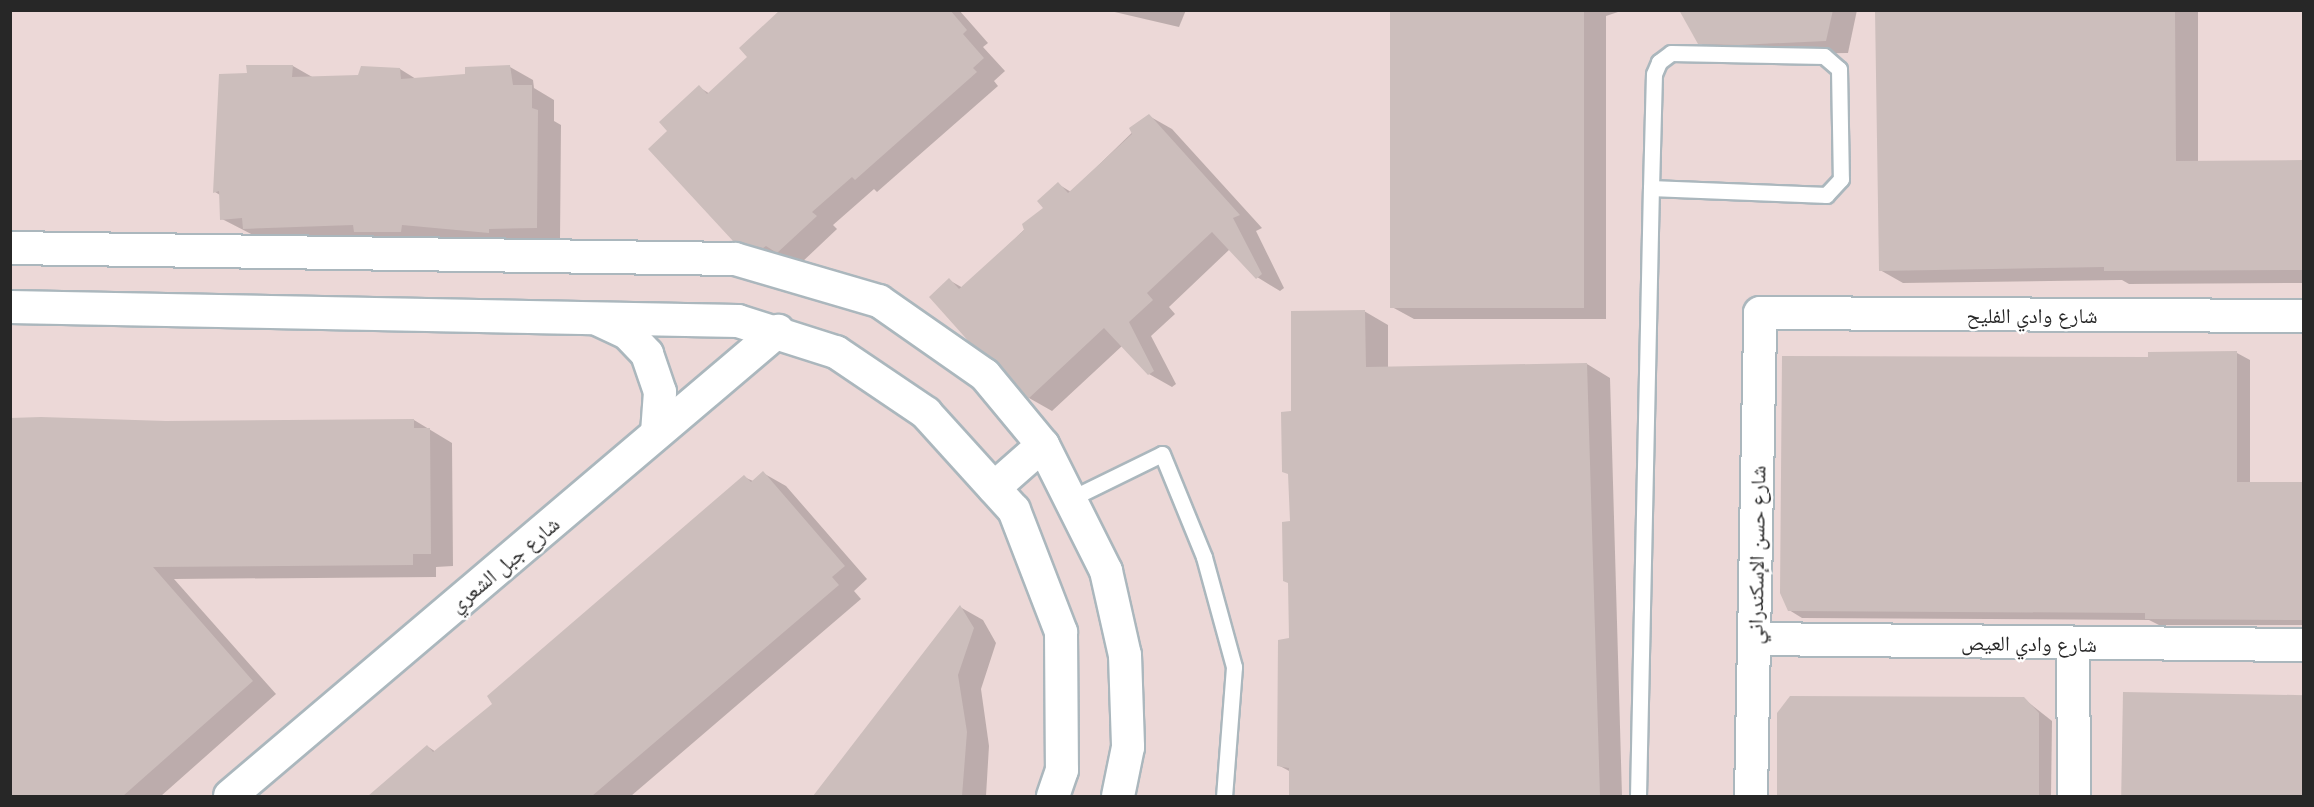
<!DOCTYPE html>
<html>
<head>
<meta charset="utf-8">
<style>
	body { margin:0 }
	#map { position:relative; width:2314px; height:807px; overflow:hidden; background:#ecd8d7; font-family:"Golos Text","Noto Naskh Arabic",sans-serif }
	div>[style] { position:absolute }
	.shadow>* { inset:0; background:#0003; transform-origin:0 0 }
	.building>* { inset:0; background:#ccbebc; transform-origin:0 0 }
	.roads { filter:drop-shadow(2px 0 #abb7bd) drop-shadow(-2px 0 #abb7bd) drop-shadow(0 2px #abb7bd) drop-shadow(0 -2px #abb7bd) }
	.service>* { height:15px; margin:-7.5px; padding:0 7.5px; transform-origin:7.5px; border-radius:7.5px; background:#fff }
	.minor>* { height:32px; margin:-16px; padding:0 16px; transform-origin:16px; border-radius:16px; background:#fff }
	span { translate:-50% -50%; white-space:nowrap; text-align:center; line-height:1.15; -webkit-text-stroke:4.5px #fff; paint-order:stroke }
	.street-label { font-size:21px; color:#272727 }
	.frame { position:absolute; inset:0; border:12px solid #272727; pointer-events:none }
</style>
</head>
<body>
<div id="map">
	<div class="shadow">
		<i style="clip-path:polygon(804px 10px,959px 10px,988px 43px,983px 47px,1005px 71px,994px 81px,998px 86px,877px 192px,874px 189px,833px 225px,837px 229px,800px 264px,789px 257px,786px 260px,757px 253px,734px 240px,670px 131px,699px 87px,710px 94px)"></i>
		<i style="clip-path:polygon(1106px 10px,1186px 10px,1179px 27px)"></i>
		<i style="clip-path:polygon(1392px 10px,1624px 10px,1606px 16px,1606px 319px,1414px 319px,1392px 307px)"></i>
		<i style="clip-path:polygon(1685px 10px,1857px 10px,1848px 53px,1721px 55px,1699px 43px)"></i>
		<i style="clip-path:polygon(1876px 10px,2198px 10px,2198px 162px,2304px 161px,2304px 283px,2129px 284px,2122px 280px,1903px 283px,1880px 270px)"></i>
		<i style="clip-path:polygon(293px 66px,314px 78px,359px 77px,400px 69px,416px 79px,466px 76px,510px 67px,533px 80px,534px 88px,554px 100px,554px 121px,561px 125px,560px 240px,512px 241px,512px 246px,425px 238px,424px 245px,267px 242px,222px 219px,220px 195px,215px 192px,248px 74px)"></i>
		<i style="clip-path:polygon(1149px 116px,1172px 129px,1262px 228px,1256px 231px,1284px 288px,1280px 291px,1257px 277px,1230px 249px,1169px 307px,1175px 314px,1151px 336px,1176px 384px,1172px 387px,1149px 374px,1122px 346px,1052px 411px,1029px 398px,1000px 362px,949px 280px,963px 288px,1046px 209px,1058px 184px,1071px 192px)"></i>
		<i style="clip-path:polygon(1364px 311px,1388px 325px,1388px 368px,1587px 364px,1610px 378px,1622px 796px,1291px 796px,1291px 772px,1278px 765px,1290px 640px,1292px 413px)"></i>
		<i style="clip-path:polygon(2237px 353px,2250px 360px,2250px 483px,2304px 484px,2304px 625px,2159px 625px,2149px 620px,1802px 618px,1789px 610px,2149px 359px)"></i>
		<i style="clip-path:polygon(414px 420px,452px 443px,453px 566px,436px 567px,436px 577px,174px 579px,276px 694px,161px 796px,10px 796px,10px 591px,166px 422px)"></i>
		<i style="clip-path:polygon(763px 473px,786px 486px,867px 579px,854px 591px,861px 599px,631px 796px,370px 796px,427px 746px,436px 752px,494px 704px,744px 477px,753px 481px)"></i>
		<i style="clip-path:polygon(960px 607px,983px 620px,996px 643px,981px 689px,989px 746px,986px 796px,815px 796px)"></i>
		<i style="left:2124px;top:694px;width:180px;height:102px;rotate:1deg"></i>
		<i style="clip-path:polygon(2024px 699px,2052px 721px,2051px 796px,1778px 796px,1778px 714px)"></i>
	</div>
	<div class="building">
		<i style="clip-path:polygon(780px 10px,950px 10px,967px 30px,963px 34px,984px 58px,973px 68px,977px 72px,855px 180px,852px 177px,812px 212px,817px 216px,777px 253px,766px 246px,763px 248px,733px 241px,648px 149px,667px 131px,659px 122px,699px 85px,707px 94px,747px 57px,739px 48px)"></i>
		<i style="left:1390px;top:10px;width:194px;height:298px"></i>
		<i style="clip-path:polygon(1679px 10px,1833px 10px,1826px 41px,1739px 45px,1698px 44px)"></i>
		<i style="clip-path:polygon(1875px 10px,2175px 10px,2176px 161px,2304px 160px,2304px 270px,2104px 271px,2104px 267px,1879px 271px)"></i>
		<i style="clip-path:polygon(246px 65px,293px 65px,292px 77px,358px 75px,361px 66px,400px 68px,401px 79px,465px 74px,465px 67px,510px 65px,513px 85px,532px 85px,532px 108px,538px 110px,537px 228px,489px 229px,489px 233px,402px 225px,401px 232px,354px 232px,353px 225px,243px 229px,242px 218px,220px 220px,219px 191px,213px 193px,219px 74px,247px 73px)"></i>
		<i style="clip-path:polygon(1149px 114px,1240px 215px,1233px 218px,1262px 274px,1256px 279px,1212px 232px,1147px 293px,1153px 300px,1129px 322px,1154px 371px,1148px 375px,1104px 328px,1028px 399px,999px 364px,971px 344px,929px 297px,949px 278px,959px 289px,1024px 230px,1022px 224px,1043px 208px,1037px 201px,1058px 182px,1068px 193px,1132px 134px,1129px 128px)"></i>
		<i style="clip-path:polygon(1365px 310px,1366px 367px,1587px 363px,1600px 796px,1289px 796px,1289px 768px,1277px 766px,1278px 640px,1289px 638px,1288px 583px,1283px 581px,1282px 522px,1290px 521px,1288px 474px,1282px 472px,1281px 412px,1291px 411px,1291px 311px)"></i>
		<i style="clip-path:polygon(2237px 351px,2237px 482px,2304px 482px,2304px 620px,2145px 619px,2145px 613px,1788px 611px,1780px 593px,1782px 356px,2148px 357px,2148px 352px)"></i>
		<i style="clip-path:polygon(41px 417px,166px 421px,414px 419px,414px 428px,430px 428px,431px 554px,413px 554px,413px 565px,153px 567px,253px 681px,123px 796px,10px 796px,10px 418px)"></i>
		<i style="clip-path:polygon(763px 471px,845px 566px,832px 577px,839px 585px,592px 796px,368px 796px,427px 745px,433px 752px,492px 704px,487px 696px,744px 475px,751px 482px)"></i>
		<i style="clip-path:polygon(960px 605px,974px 628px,958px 675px,967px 732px,962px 796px,813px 796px)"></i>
		<i style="left:2123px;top:692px;width:181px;height:104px;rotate:1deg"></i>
		<i style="clip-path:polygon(1790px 696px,2024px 697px,2039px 713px,2039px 796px,1777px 796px,1777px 713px)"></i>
	</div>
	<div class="roads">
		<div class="service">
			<i style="left:1070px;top:499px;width:102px;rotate:-26.1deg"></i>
			<i style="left:1162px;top:454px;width:111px;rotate:67.8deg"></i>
			<i style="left:1204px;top:557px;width:114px;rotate:74.7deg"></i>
			<i style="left:1234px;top:667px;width:129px;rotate:94.4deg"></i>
			<i style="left:1638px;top:796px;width:608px;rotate:-88.78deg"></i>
			<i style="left:1651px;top:188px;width:114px;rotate:-88.5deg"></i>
			<i style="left:1654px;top:74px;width:13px;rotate:-67deg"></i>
			<i style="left:1659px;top:62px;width:15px;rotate:-37deg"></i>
			<i style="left:1671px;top:53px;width:153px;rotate:1.1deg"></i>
			<i style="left:1824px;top:56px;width:20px;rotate:41deg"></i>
			<i style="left:1839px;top:69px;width:110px;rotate:89deg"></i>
			<i style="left:1841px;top:179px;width:22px;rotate:133deg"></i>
			<i style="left:1826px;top:195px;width:175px;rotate:-177.7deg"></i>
		</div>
		<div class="minor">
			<i style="left:10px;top:248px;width:725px;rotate:0.87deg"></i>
			<i style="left:735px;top:259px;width:150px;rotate:16.3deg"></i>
			<i style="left:879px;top:301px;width:129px;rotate:34.9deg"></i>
			<i style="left:985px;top:375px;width:91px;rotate:50.4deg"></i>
			<i style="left:1043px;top:445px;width:141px;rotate:63.4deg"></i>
			<i style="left:1106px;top:571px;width:86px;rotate:77.3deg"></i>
			<i style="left:1125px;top:655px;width:92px;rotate:88.1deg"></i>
			<i style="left:1128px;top:747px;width:50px;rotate:101.5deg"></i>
			<i style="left:10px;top:307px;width:728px;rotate:1.1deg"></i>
			<i style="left:738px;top:321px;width:103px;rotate:17.6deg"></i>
			<i style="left:836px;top:352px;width:109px;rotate:34.1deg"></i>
			<i style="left:926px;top:413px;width:131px;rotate:47.8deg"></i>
			<i style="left:1014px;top:510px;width:131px;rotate:68.9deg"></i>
			<i style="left:1061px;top:632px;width:138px;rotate:89.6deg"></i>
			<i style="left:1062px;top:770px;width:28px;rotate:109deg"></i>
			<i style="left:597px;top:319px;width:33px;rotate:25deg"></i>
			<i style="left:627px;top:333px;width:29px;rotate:46deg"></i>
			<i style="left:647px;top:354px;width:40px;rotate:71.1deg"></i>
			<i style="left:660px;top:392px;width:41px;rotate:94.2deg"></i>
			<i style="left:994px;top:488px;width:65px;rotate:-41.3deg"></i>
			<i style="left:1754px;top:639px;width:550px;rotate:0.63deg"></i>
			<i style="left:2073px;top:644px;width:152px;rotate:89.6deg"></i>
			<i style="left:230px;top:796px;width:719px;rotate:-40.32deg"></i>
			<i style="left:1751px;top:796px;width:483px;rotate:-88.9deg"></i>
			<i style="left:1760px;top:313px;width:544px;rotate:0.32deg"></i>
		</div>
	</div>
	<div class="street-label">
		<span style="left:2032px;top:315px">شارع وادي الفليح</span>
		<span style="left:1756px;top:555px;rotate:-89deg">شارع حسن الإسكندراني</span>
		<span style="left:504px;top:564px;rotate:-40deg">شارع جبل الشعري</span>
		<span style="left:2029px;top:643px;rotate:1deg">شارع وادي العيص</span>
	</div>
	<div class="frame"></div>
</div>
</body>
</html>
